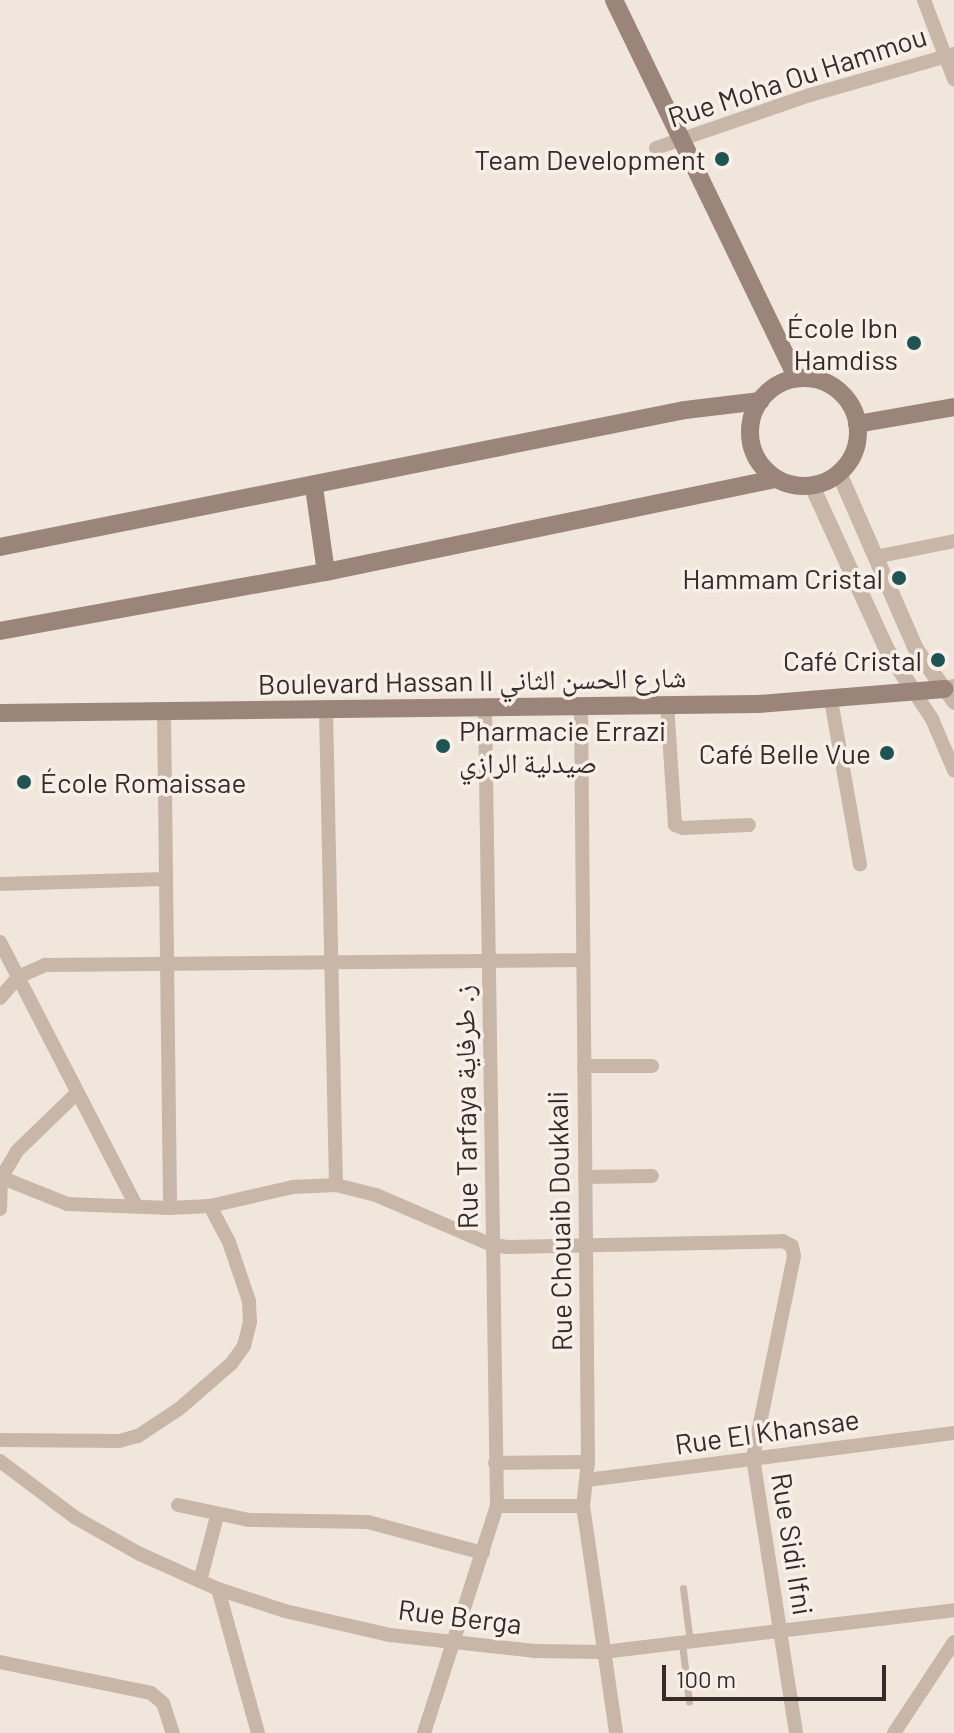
<!DOCTYPE html>
<html>
<head>
<meta charset="utf-8">
<style>
	body { margin:0 }
	#map { position:relative; width:954px; height:1733px; overflow:hidden; background:#f0e6dc; font-family:Barlow,"Noto Naskh Arabic",sans-serif }
	div>[style] { position:absolute }
	.service>* { height:7px; margin:-3.5px; padding:0 3.5px; transform-origin:3.5px; border-radius:3.5px; background:#c8b6a9 }
	.minor>* { height:14px; margin:-7px; padding:0 7px; transform-origin:7px; border-radius:7px; background:#c8b6a9 }
	.tertiary>* { height:16px; margin:-8px; padding:0 8px; transform-origin:8px; border-radius:8px; background:#c8b6a9 }
	.secondary>* { height:18px; margin:-9px; padding:0 9px; transform-origin:9px; border-radius:9px; background:#9b857a }
	.secondary>.ring { margin:-9px; padding:0; box-sizing:content-box; background:none; border:18px solid #9b857a; border-radius:50% }
	.dots>* { width:22px; height:22px; translate:-50% -50%; box-sizing:border-box; border:4px solid #f8f0e8; border-radius:50% }
	span { translate:-50% -50%; white-space:nowrap; text-align:center; line-height:1.15; -webkit-text-stroke:7px #f8f0e8; paint-order:stroke }
	.street-label { font-size:28px; color:#352c28 }
	.poi-label { font-size:28px; color:#352c28 }
	.right { translate:-100% -50%; text-align:right }
	.left { translate:0 -50%; text-align:left }
	.scale { position:absolute; left:662px; top:1665px; width:224px; height:36px; box-sizing:border-box; border:4px solid #352c28; border-top:0; padding-left:10px; font-size:24px; line-height:28px; white-space:nowrap; color:#352c28; -webkit-text-stroke:6px #f8f0e8; paint-order:stroke }
</style>
</head>
<body>
<div id="map">
	<div class="service">
		<i style="left:683px;top:1588px;width:54px;rotate:82.6deg"></i>
		<i style="left:682px;top:1643px;width:59px;rotate:83.2deg"></i>
	</div>
	<div class="minor">
		<i style="left:924px;top:0;width:85px;rotate:69.2deg"></i>
		<i style="left:656px;top:148px;width:163px;rotate:-19deg"></i>
		<i style="left:810px;top:95px;width:150px;rotate:-15.9deg"></i>
		<i style="left:875px;top:557px;width:81px;rotate:-11.4deg"></i>
		<i style="left:944px;top:689px;width:17px;rotate:54deg"></i>
		<i style="left:914px;top:692px;width:32px;rotate:56deg"></i>
		<i style="left:932px;top:719px;width:56px;rotate:66.7deg"></i>
		<i style="left:831px;top:700px;width:167px;rotate:80deg"></i>
		<i style="left:667px;top:704px;width:121px;rotate:86.2deg"></i>
		<i style="left:675px;top:825px;width:9px;rotate:21deg"></i>
		<i style="left:683px;top:828px;width:66px;rotate:-2.6deg"></i>
		<i style="left:581px;top:705px;width:757px;rotate:89.47deg"></i>
		<i style="left:588px;top:1462px;width:44px;rotate:96.5deg"></i>
		<i style="left:583px;top:1506px;width:229px;rotate:81.7deg"></i>
		<i style="left:326px;top:709px;width:476px;rotate:88.8deg"></i>
		<i style="left:164px;top:712px;width:496px;rotate:89.3deg"></i>
		<i style="left:0;top:884px;width:165px;rotate:-1.7deg"></i>
		<i style="left:0;top:942px;width:296px;rotate:62.7deg"></i>
		<i style="left:0;top:998px;width:28px;rotate:-49deg"></i>
		<i style="left:18px;top:977px;width:30px;rotate:-24deg"></i>
		<i style="left:45px;top:965px;width:538px;rotate:-0.53deg"></i>
		<i style="left:584px;top:1066px;width:68px"></i>
		<i style="left:0;top:1177px;width:72px;rotate:21.9deg"></i>
		<i style="left:67px;top:1204px;width:103px;rotate:2.2deg"></i>
		<i style="left:170px;top:1208px;width:40px;rotate:-2.9deg"></i>
		<i style="left:210px;top:1206px;width:85px;rotate:-12.9deg"></i>
		<i style="left:293px;top:1187px;width:43px;rotate:-2.7deg"></i>
		<i style="left:336px;top:1185px;width:41px;rotate:14deg"></i>
		<i style="left:376px;top:1195px;width:126px;rotate:23.3deg"></i>
		<i style="left:492px;top:1245px;width:16px;rotate:7deg"></i>
		<i style="left:508px;top:1247px;width:275px;rotate:-1.2deg"></i>
		<i style="left:783px;top:1241px;width:10px;rotate:29deg"></i>
		<i style="left:792px;top:1246px;width:10px;rotate:79deg"></i>
		<i style="left:794px;top:1256px;width:206px;rotate:101.5deg"></i>
		<i style="left:753px;top:1458px;width:278px;rotate:81.1deg"></i>
		<i style="left:585px;top:1177px;width:67px;rotate:-0.9deg"></i>
		<i style="left:0;top:1209px;width:31px;rotate:-88deg"></i>
		<i style="left:1px;top:1178px;width:31px;rotate:-59deg"></i>
		<i style="left:17px;top:1151px;width:82px;rotate:-44deg"></i>
		<i style="left:0;top:1440px;width:119px;rotate:0.5deg"></i>
		<i style="left:119px;top:1441px;width:20px;rotate:-15deg"></i>
		<i style="left:138px;top:1436px;width:49px;rotate:-33.4deg"></i>
		<i style="left:179px;top:1409px;width:69px;rotate:-40.9deg"></i>
		<i style="left:231px;top:1364px;width:22px;rotate:-54deg"></i>
		<i style="left:244px;top:1346px;width:25px;rotate:-76deg"></i>
		<i style="left:250px;top:1322px;width:21px;rotate:-93deg"></i>
		<i style="left:249px;top:1301px;width:62px;rotate:-108.7deg"></i>
		<i style="left:229px;top:1242px;width:41px;rotate:-117.8deg"></i>
		<i style="left:0;top:1461px;width:95px;rotate:36.9deg"></i>
		<i style="left:76px;top:1518px;width:73px;rotate:29.4deg"></i>
		<i style="left:140px;top:1554px;width:85px;rotate:24.2deg"></i>
		<i style="left:218px;top:1589px;width:71px;rotate:18.2deg"></i>
		<i style="left:285px;top:1611px;width:108px;rotate:12.9deg"></i>
		<i style="left:390px;top:1635px;width:145px;rotate:6.3deg"></i>
		<i style="left:534px;top:1651px;width:69px;rotate:0.8deg"></i>
		<i style="left:603px;top:1652px;width:354px;rotate:-6.8deg"></i>
		<i style="left:495px;top:1463px;width:93px;rotate:-0.6deg"></i>
		<i style="left:587px;top:1480px;width:370px;rotate:-7.3deg"></i>
		<i style="left:178px;top:1505px;width:73px;rotate:11.9deg"></i>
		<i style="left:249px;top:1520px;width:119px;rotate:1deg"></i>
		<i style="left:368px;top:1522px;width:119px;rotate:15.1deg"></i>
		<i style="left:497px;top:1506px;width:86px"></i>
		<i style="left:200px;top:1581px;width:67px;rotate:-75.3deg"></i>
		<i style="left:218px;top:1589px;width:149px;rotate:74.5deg"></i>
		<i style="left:0;top:1662px;width:154px;rotate:11.6deg"></i>
		<i style="left:151px;top:1693px;width:16px;rotate:40deg"></i>
		<i style="left:163px;top:1703px;width:32px;rotate:72deg"></i>
		<i style="left:424px;top:1733px;width:238px;rotate:-72.2deg"></i>
		<i style="left:497px;top:1506px;width:800px;rotate:-90.86deg"></i>
		<i style="left:894px;top:1733px;width:109px;rotate:-56.6deg"></i>
	</div>
	<div class="tertiary">
		<i style="left:839px;top:473px;width:192px;rotate:66.4deg"></i>
		<i style="left:916px;top:649px;width:49px;rotate:55deg"></i>
		<i style="left:944px;top:689px;width:10px;rotate:-11deg"></i>
		<i style="left:812px;top:486px;width:178px;rotate:65.4deg"></i>
		<i style="left:886px;top:648px;width:52px;rotate:57.5deg"></i>
	</div>
	<div class="secondary">
		<i style="left:614px;top:0;width:420px;rotate:64.2deg"></i>
		<i class="ring" style="left:750px;top:378px;width:90px;height:90px"></i>
		<i style="left:857px;top:424px;width:98px;rotate:-9.9deg"></i>
		<i style="left:314px;top:487px;width:86px;rotate:82deg"></i>
		<i style="left:0;top:547px;width:699px;rotate:-11.31deg"></i>
		<i style="left:685px;top:410px;width:76px;rotate:-6.8deg"></i>
		<i style="left:0;top:631px;width:331px;rotate:-10.3deg"></i>
		<i style="left:326px;top:572px;width:460px;rotate:-11.7deg"></i>
		<i style="left:0;top:713px;width:758px;rotate:-0.68deg"></i>
		<i style="left:758px;top:704px;width:187px;rotate:-4.6deg"></i>
	</div>
	<div class="dots">
		<i style="left:722px;top:159px;background:#205354"></i>
		<i style="left:914px;top:343px;background:#205354"></i>
		<i style="left:899px;top:578px;background:#205354"></i>
		<i style="left:938px;top:660px;background:#205354"></i>
		<i style="left:443px;top:746px;background:#205354"></i>
		<i style="left:887px;top:753px;background:#205354"></i>
		<i style="left:24px;top:782px;background:#205354"></i>
	</div>
	<div class="street-label">
		<span style="left:797px;top:76px;rotate:-18deg">Rue Moha Ou Hammou</span>
		<span style="left:472px;top:680px;rotate:-1deg">Boulevard Hassan II شارع الحسن الثاني</span>
		<span style="left:465px;top:1107px;rotate:-91deg">Rue Tarfaya ز. طرفاية</span>
		<span style="left:559px;top:1221px;rotate:-91deg">Rue Chouaib Doukkali</span>
		<span style="left:767px;top:1431px;rotate:-8deg">Rue El Khansae</span>
		<span style="left:793px;top:1544px;rotate:81deg">Rue Sidi Ifni</span>
		<span style="left:460px;top:1616px;rotate:7deg">Rue Berga</span>
	</div>
	<div class="poi-label">
		<span class="right" style="left:706px;top:159px">Team Development</span>
		<span class="right" style="left:898px;top:343px">École Ibn<br>Hamdiss</span>
		<span class="right" style="left:883px;top:578px">Hammam Cristal</span>
		<span class="right" style="left:922px;top:660px">Café Cristal</span>
		<span class="left" style="left:459px;top:746px">Pharmacie Errazi<br>صيدلية الرازي</span>
		<span class="right" style="left:871px;top:753px">Café Belle Vue</span>
		<span class="left" style="left:40px;top:782px">École Romaissae</span>
	</div>
	<div class="scale">100 m</div>
</div>
</body>
</html>
